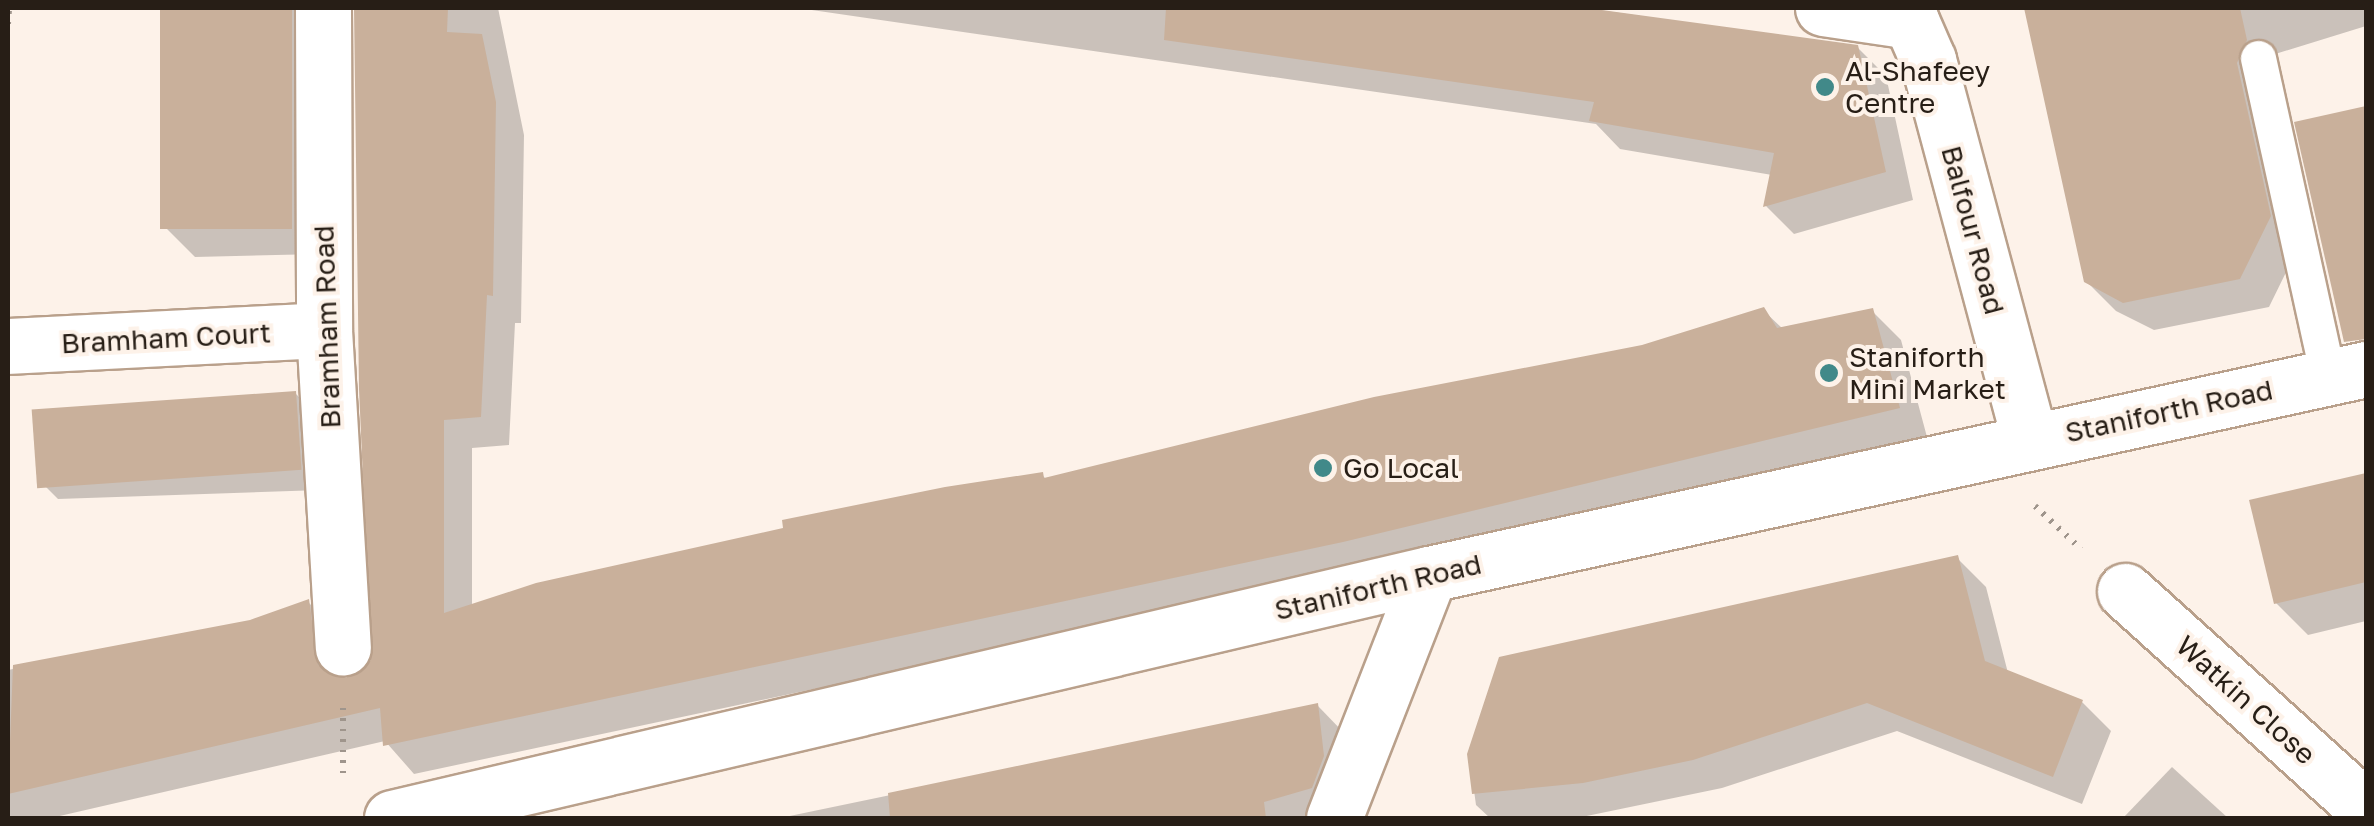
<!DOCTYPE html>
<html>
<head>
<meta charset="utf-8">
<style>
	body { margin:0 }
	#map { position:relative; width:2374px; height:826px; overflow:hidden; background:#fdf2e9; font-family:"Golos Text",sans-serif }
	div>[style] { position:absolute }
	.shadow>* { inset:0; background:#0003 }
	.building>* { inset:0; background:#c9b09b; transform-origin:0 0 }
	.path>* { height:6px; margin-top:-3px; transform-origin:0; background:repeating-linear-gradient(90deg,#9f958c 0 2.5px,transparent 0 10.5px) }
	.roads { filter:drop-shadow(2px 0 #b9a08b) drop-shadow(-2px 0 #b9a08b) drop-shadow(0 2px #b9a08b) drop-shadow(0 -2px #b9a08b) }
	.service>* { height:35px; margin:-17.5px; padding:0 17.5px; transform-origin:17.5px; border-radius:17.5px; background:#fff }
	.minor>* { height:55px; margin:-27.5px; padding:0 27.5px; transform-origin:27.5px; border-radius:27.5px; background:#fff }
	.secondary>* { height:55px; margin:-27.5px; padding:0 27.5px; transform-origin:27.5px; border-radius:27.5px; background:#fff }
	.dots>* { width:28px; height:28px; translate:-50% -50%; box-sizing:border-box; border:5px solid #fdf2e9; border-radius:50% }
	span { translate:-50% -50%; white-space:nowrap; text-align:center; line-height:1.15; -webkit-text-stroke:8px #fdf2e9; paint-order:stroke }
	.poi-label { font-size:28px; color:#271e16 }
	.left { translate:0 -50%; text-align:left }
	.street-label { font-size:28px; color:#271e16 }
	.frame { position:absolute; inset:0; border:10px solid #271e16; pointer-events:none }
</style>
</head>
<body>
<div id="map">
	<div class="shadow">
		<i style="clip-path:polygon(163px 8px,349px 8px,320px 254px,195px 257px,166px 228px)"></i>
		<i style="clip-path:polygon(357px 8px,498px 8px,524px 135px,521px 323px,515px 323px,509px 445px,472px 448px,472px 606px,1042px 475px,1046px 479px,1642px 347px,1763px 310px,1783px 329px,1872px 311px,1901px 340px,1927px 437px,1372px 570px,414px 774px,385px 741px,51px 818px,8px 818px,8px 670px,250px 622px,308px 602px,337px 631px,343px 680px,374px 661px,361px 388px)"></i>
		<i style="clip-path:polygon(798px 8px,1585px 8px,1857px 47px,1886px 76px,1913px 200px,1794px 234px,1766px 206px,1772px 175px,1620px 149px,1596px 124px)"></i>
		<i style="clip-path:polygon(2026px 8px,2366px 8px,2366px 26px,2272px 55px,2299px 246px,2269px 307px,2154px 330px,2116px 311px,2086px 281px)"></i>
		<i style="clip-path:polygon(2366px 108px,2366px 281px,2349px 285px,2297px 124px)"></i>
		<i style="clip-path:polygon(295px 393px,316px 414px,321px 490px,58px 499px,37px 478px)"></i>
		<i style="clip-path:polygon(2366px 475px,2366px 621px,2308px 635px,2276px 603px,2252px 502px)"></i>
		<i style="clip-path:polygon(1957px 558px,1986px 587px,2008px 673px,2082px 702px,2111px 731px,2082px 804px,1897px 731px,1722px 788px,1577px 818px,1490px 818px,1476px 805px,1469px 754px)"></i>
		<i style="clip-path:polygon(1318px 706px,1346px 735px,1332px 818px,780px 818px)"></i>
		<i style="clip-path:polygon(2172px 767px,2228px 818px,2123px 818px)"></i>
	</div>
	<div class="building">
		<i style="left:160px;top:8px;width:132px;height:221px"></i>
		<i style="clip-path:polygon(354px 8px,448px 8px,447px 32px,482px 34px,496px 102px,493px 296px,487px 295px,481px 417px,444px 420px,444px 613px,536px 583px,783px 528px,782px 520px,945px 487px,1043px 472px,1044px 478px,1374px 397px,1642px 345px,1764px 307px,1777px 328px,1873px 308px,1900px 408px,1343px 542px,383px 746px,380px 708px,8px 794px,13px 665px,250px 620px,309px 599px,318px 665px,346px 678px,371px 660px,359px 389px)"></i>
		<i style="clip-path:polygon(1166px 8px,1587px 8px,1858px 45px,1886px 172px,1763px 207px,1774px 153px,1589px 121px,1594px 102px,1164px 40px)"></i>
		<i style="clip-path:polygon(2024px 8px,2240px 8px,2247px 40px,2237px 63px,2271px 216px,2240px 279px,2123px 303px,2084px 282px)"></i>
		<i style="clip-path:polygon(2366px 106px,2366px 339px,2344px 342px,2294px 122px)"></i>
		<i style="left:296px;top:391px;width:79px;height:265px;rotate:86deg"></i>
		<i style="clip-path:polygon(2366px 473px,2366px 582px,2274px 604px,2249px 500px)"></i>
		<i style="clip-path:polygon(1958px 555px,1985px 661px,2083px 700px,2053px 777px,1867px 703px,1693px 760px,1583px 783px,1472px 794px,1467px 754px,1499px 657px)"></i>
		<i style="clip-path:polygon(1318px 703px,1324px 756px,1312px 788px,1264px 802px,1266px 818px,890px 818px,888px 793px)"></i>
	</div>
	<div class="path">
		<i style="left:8px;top:24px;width:16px;rotate:-86deg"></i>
		<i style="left:2035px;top:506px;width:63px;rotate:43.1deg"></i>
		<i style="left:343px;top:708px;width:67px;rotate:90deg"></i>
	</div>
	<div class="roads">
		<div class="service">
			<i style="left:2258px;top:58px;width:327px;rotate:77.6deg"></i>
		</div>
		<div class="minor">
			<i style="left:323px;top:8px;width:322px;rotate:89.8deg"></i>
			<i style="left:324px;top:330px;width:318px;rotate:86.6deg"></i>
			<i style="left:1823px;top:8px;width:89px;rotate:8.4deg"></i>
			<i style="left:1911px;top:21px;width:43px;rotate:66.4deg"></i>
			<i style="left:1928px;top:60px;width:394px;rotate:75deg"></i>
			<i style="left:8px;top:346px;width:316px;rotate:-2.9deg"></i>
			<i style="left:2125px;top:591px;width:325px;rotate:42.1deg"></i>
			<i style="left:1334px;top:818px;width:262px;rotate:-68.7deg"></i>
		</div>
		<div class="secondary">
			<i style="left:392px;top:818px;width:1065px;rotate:-13.24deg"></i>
			<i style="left:1429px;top:574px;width:959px;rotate:-12.34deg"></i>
		</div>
	</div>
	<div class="dots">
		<i style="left:1825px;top:87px;background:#418989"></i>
		<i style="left:1829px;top:373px;background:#418989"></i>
		<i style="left:1323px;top:468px;background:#418989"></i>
	</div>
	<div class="poi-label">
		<span class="left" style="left:1845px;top:87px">Al-Shafeey<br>Centre</span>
		<span class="left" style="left:1849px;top:373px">Staniforth<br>Mini Market</span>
		<span class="left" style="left:1343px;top:468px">Go Local</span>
	</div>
	<div class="street-label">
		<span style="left:1973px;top:230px;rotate:75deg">Balfour Road</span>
		<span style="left:327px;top:327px;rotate:-92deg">Bramham Road</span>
		<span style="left:166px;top:338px;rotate:-3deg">Bramham Court</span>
		<span style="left:2169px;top:411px;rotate:-12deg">Staniforth Road</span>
		<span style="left:1378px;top:587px;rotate:-13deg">Staniforth Road</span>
		<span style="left:2246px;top:700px;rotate:42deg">Watkin Close</span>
	</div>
	<div class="frame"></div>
</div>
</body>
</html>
